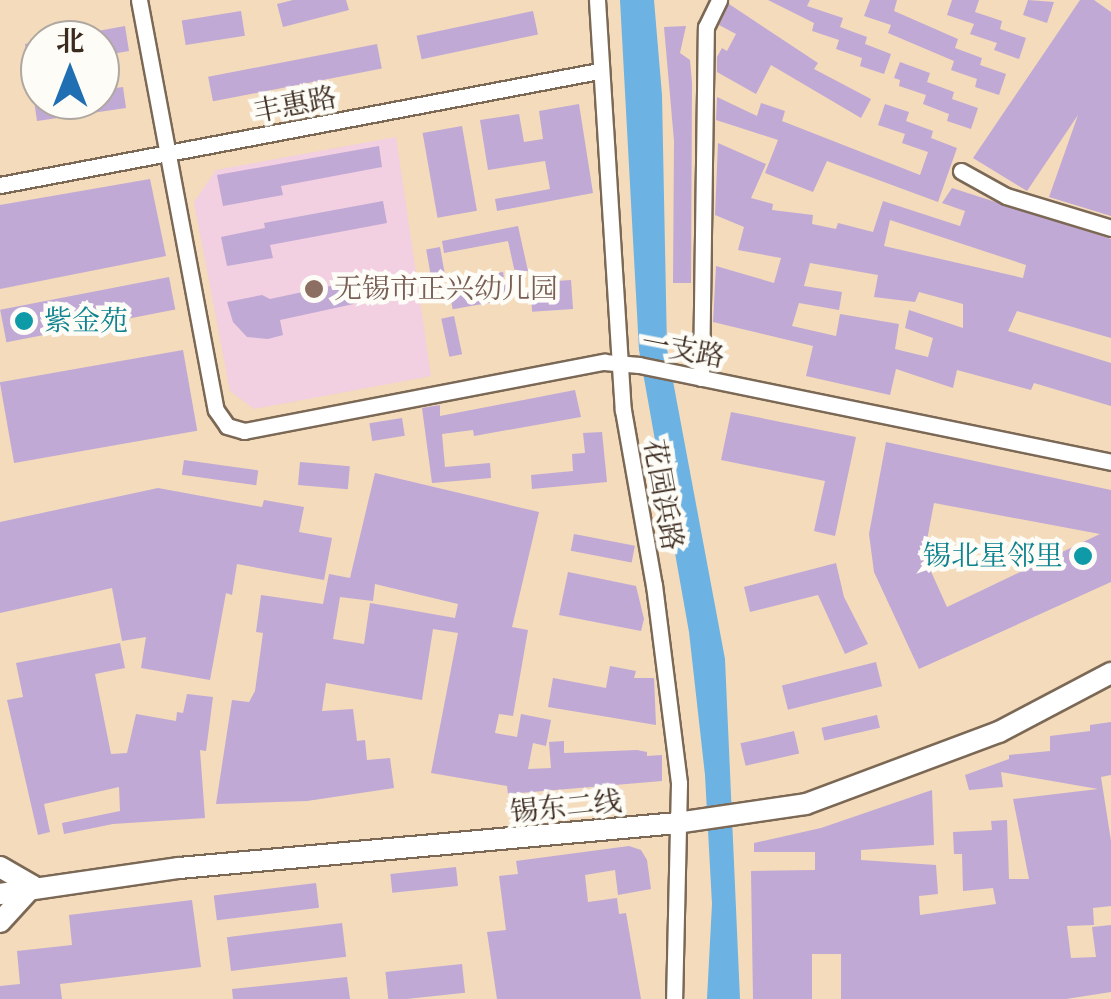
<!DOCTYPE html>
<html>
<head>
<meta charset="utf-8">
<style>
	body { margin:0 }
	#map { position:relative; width:1111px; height:999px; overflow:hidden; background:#f3dbbc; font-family:"IM FELL French Canon","Noto Serif SC",serif }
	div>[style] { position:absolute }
	.built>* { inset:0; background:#f2cfe1 }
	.water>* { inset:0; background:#6cb2e2 }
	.building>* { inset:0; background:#c0a9d5; transform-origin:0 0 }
	.roads { filter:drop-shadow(2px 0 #7b6855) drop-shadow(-2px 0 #7b6855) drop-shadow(0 2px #7b6855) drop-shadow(0 -2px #7b6855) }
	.minor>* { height:15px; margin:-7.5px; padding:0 7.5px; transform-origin:7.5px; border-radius:7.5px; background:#fff }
	.major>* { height:20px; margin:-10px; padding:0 10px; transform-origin:10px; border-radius:10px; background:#fff }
	.dots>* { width:28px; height:28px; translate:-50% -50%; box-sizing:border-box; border:5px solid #fdfcf7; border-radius:50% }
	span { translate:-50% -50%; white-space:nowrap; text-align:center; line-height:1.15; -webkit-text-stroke:9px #fdfcf7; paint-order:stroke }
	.street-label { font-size:28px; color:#3b2a1e }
	.education-label { font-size:28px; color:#785e54 }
	.left { translate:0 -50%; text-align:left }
	.culture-label { font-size:28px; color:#0d838f }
	.right { translate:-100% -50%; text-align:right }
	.north { position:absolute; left:20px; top:20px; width:100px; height:100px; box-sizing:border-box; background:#fdfcf7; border:2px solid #afa8a0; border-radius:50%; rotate:0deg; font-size:28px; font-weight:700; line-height:40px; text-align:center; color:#3b2a1e }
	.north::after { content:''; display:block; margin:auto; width:35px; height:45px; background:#1f6fb2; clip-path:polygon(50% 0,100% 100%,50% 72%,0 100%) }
</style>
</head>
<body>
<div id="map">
	<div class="built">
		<i style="clip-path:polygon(396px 137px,431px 376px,254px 409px,230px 391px,194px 202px,216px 170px)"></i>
	</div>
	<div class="water">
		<i style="clip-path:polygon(620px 0,654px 0,662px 95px,667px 349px,725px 659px,740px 999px,707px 999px,712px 904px,705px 775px,689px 632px,639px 350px)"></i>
	</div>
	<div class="building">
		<i style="clip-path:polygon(293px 0,346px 0,349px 10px,283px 27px,277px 4px)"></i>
		<i style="clip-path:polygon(768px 0,810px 0,807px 6px,843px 18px,840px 27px,867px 37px,865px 44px,891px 54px,884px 74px,860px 66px,862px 58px,836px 49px,839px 40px,812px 31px,814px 23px)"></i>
		<i style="clip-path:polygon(870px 0,897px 0,894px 11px,958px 39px,955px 48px,982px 58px,980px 65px,1006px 74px,999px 95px,975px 87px,977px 79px,951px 70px,954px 61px,888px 33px,891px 25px,864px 16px)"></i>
		<i style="clip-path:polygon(952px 0,979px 0,975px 12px,1002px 21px,1000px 29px,1026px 38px,1019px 59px,994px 50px,997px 43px,970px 34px,974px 24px,947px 15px)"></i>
		<i style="clip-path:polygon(1028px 0,1054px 2px,1047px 23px,1023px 15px)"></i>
		<i style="clip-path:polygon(1080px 0,1094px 0,1111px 12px,1111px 216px,1049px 197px,1078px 115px,1027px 191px,973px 158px)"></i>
		<i style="clip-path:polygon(729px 4px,818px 63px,814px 69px,871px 99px,861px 118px,771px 65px,756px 94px,717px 72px,717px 57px,722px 48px,727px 51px,736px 34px,719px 25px)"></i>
		<i style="left:241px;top:11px;width:25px;height:60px;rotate:81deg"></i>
		<i style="left:533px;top:11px;width:24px;height:119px;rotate:78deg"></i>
		<i style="clip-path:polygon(125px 26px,129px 51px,100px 56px,100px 40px,77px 40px,76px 35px)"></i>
		<i style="clip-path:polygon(686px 26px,680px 53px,690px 60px,692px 83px,691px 283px,673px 283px,674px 141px,664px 27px)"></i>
		<i style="clip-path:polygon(40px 41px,40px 66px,29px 68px,25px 44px)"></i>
		<i style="left:377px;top:44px;width:25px;height:172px;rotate:79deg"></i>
		<i style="clip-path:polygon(900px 62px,930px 73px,927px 82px,954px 92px,952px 99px,978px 108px,971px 129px,947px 121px,949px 114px,923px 104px,926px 95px,899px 86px,900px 80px,894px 78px)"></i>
		<i style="clip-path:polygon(123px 87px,126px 108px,37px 121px,34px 100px,100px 100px,100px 90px)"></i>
		<i style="clip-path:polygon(717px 97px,757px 116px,761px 103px,785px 111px,782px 121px,920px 175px,928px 152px,902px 143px,905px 134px,878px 125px,885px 104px,909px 112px,906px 121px,933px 131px,931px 138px,957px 148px,938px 202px,827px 161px,813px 192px,765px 173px,778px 140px,716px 120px)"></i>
		<i style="clip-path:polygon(579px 104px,593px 193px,497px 211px,495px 199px,550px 189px,545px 161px,488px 170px,480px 120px,519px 114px,524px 142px,543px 139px,539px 111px)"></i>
		<i style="left:462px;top:126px;width:86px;height:40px;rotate:80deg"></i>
		<i style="clip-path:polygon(evenodd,718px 143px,766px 164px,751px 198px,773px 204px,772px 210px,813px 215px,812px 224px,836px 229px,838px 223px,873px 232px,883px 201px,960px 226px,965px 211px,942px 203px,952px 188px,1111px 239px,1111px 338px,1017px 311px,1008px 331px,1111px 363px,1111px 406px,1034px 383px,1031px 390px,957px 370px,953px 388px,896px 369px,890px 395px,806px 376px,813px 346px,713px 322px,716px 266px,774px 283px,781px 258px,738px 250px,744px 227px,715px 215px,718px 143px,890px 220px,1026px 265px,1023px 278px,884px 246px,890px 220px,718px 143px,810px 263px,878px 275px,874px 297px,915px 302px,919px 292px,963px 304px,963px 328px,909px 310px,905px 328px,933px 338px,928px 357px,895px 349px,899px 324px,840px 314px,836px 336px,792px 326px,799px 303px,839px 310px,842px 292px,804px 286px,810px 263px)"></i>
		<i style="clip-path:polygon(379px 146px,382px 167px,281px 186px,283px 195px,223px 206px,217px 175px)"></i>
		<i style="clip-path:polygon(150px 179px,166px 256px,0 289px,0 205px)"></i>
		<i style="clip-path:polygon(383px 201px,387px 223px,270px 245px,273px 258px,227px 266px,221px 237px,265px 228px,264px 223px)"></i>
		<i style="clip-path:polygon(518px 226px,528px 271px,515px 273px,508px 241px,444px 253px,442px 241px)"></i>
		<i style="left:440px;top:247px;width:34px;height:14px;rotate:80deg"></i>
		<i style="left:503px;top:272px;width:28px;height:56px;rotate:80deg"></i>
		<i style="clip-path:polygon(391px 273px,395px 295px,280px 320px,283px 335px,268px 339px,247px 337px,233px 322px,227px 302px,262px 295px,270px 299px)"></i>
		<i style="left:169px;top:277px;width:33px;height:172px;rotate:79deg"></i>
		<i style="left:571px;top:280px;width:29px;height:41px;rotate:86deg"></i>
		<i style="left:454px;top:316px;width:39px;height:13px;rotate:78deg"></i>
		<i style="left:183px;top:350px;width:82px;height:186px;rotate:80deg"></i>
		<i style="clip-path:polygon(575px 390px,581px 417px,474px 436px,473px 430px,442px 434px,445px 467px,490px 463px,491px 478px,432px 483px,422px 408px,440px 405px,440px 416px)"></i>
		<i style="clip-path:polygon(731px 412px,856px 437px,835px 536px,814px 531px,825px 481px,721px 460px)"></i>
		<i style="left:402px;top:418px;width:18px;height:33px;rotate:81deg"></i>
		<i style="clip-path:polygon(602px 432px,607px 482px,532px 489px,531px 475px,573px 471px,572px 454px,585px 453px,583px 433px)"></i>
		<i style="clip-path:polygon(evenodd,886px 442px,1111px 490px,1111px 582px,919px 669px,874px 572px,869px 534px,886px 442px,934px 503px,1100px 534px,947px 607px,924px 556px,934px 503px)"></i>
		<i style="left:184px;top:460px;width:75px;height:15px;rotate:8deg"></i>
		<i style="left:300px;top:462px;width:50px;height:23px;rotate:5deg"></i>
		<i style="clip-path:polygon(evenodd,375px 473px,539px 512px,512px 627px,528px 630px,513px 716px,499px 714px,495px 733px,517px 737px,521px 714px,551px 720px,546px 746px,533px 743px,528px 769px,551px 768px,549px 742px,564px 741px,564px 753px,637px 750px,647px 752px,647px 756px,662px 755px,662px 781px,508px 794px,507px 786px,431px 773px,458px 633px,433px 629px,422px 700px,326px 683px,322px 711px,353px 709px,357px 741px,365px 740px,367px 760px,390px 758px,394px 788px,307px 801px,216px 804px,232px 700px,249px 702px,255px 691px,263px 633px,256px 632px,261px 595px,323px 604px,329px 574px,350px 578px,375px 473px,375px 584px,458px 604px,455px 618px,370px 603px,364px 644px,333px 639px,340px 597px,373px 601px,375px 584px)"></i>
		<i style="clip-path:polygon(158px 488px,262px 507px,264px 500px,304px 507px,299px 532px,332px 538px,324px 580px,237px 564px,232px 595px,226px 593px,210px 680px,141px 668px,146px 637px,122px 641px,112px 588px,0 613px,0 522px)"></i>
		<i style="left:574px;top:534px;width:62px;height:17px;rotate:11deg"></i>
		<i style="clip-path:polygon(836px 563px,844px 597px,868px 644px,845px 654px,818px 595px,750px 612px,744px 587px)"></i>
		<i style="clip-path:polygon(568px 572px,636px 586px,644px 619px,641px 631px,559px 615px)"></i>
		<i style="clip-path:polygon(120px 643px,125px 668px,95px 674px,111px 754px,127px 753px,136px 714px,176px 721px,177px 712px,183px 713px,187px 694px,213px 697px,206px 751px,200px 750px,205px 818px,113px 824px,64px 834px,62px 823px,120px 811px,119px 787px,44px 804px,50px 832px,38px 835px,7px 700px,23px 697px,16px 663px)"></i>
		<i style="left:876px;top:662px;width:25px;height:97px;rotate:76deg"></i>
		<i style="clip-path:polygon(610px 666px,636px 671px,634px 678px,654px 678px,656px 725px,548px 707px,553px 678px,606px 688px)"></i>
		<i style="left:877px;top:715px;width:13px;height:57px;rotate:77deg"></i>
		<i style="clip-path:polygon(1111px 722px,1111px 775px,1101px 777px,1111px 841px,1111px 906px,1093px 908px,1094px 925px,1067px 926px,1071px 958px,1096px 957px,1092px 927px,1111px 925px,1111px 992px,1066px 999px,841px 999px,841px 954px,812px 954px,812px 999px,753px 999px,751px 871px,815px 870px,815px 852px,754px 852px,754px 843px,821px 828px,932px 790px,934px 845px,861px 850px,861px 860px,936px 865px,938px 894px,919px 896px,920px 915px,996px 904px,993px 888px,963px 891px,962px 854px,954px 854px,953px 832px,992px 830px,991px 821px,1007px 820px,1009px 879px,1029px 879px,1013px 799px,1098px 789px,1001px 772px,1003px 787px,969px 790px,965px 775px,1009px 759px,1009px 755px,1050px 751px,1050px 736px,1090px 731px,1090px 725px)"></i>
		<i style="left:794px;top:731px;width:23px;height:55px;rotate:77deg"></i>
		<i style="clip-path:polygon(629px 846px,641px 850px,647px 860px,651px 889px,618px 895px,615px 870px,585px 875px,588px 902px,617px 898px,619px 914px,626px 913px,641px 999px,497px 999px,487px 932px,506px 930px,499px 876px,518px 874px,516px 861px)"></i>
		<i style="left:456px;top:867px;width:19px;height:66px;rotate:84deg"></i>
		<i style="left:316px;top:883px;width:25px;height:103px;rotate:83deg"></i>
		<i style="clip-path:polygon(192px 900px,201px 967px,60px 984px,62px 999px,0 999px,0 986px,20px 984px,17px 951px,72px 945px,69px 915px)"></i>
		<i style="left:342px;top:923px;width:34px;height:116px;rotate:83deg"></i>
		<i style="left:462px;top:964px;width:29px;height:77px;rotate:84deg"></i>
		<i style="clip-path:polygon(347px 977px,350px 999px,233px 999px,232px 989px)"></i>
	</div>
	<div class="roads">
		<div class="minor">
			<i style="left:139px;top:0;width:417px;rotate:79.4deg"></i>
			<i style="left:216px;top:410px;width:19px;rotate:55deg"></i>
			<i style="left:227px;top:426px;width:18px;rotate:16deg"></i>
			<i style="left:244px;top:431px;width:367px;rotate:-10.9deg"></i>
			<i style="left:604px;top:362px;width:35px;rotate:5deg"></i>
			<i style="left:639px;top:365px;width:482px;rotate:11.6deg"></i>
			<i style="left:597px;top:0;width:411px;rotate:86.4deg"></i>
			<i style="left:623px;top:410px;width:178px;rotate:80deg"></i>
			<i style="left:654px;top:585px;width:200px;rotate:82.8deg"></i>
			<i style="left:679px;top:783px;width:216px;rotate:91.3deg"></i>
			<i style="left:961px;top:171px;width:51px;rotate:29.1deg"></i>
			<i style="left:1006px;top:196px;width:110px;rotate:16.9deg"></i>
			<i style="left:0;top:185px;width:610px;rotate:-10.78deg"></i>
			<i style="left:701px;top:378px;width:351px;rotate:-89.2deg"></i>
			<i style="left:706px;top:27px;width:30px;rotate:-64deg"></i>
		</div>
		<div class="major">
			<i style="left:0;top:867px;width:38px;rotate:30deg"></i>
			<i style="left:33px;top:886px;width:49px;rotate:132.5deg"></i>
			<i style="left:0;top:894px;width:181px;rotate:-8.3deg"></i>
			<i style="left:179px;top:868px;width:500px;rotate:-5.16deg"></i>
			<i style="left:677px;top:823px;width:130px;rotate:-8.4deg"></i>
			<i style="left:806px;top:804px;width:206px;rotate:-20.5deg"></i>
			<i style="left:999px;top:732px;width:127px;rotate:-27.8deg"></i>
		</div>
	</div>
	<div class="dots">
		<i style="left:314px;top:289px;background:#8d6e63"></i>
		<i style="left:24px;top:321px;background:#0f9aa8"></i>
		<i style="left:1083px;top:556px;background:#0f9aa8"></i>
	</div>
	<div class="street-label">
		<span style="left:295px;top:105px;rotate:-11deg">丰惠路</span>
		<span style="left:683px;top:350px;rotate:11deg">一支路</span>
		<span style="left:663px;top:495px;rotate:80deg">花园浜路</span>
		<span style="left:566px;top:807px;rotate:-6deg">锡东二线</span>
	</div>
	<div class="education-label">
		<span class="left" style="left:334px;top:289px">无锡市正兴幼儿园</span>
	</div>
	<div class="culture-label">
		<span class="left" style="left:44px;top:321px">紫金苑</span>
		<span class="right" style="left:1063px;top:556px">锡北星邻里</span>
	</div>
	<div class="north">北</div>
</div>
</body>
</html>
